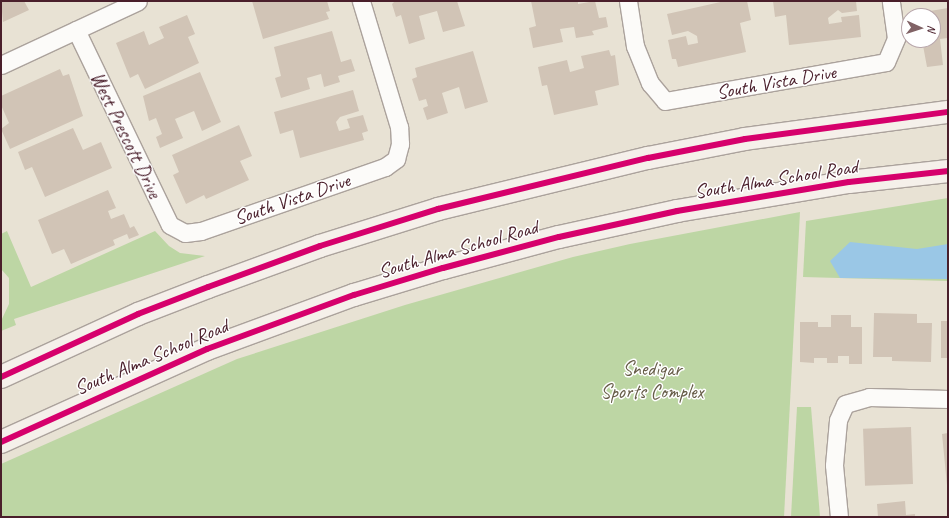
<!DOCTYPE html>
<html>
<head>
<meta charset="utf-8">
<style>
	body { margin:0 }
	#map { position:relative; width:949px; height:518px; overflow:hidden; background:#e8e2d4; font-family:Caveat,sans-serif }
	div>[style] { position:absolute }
	.green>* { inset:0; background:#bdd6a4 }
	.water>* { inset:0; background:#9ac7e6 }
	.building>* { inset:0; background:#d1c4b6; transform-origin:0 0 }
	.roads { filter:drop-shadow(1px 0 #aba29c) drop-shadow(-1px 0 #aba29c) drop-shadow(0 1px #aba29c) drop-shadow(0 -1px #aba29c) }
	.minor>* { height:17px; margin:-8.5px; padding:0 8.5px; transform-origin:8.5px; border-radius:8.5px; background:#fcfbf9 }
	.secondary>* { height:22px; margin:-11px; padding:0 11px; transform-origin:11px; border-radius:11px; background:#f5f0ea }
	.cycleway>* { height:6px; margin:-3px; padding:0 3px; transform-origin:3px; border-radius:3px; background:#d6006c }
	span { translate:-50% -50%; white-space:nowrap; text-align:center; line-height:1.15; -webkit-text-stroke:3px #fff; paint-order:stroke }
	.street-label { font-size:20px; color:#4a1f2b }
	.park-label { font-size:20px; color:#665c47 }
	.frame { position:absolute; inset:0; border:2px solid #4a1f2b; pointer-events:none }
	.north { position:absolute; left:901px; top:8px; width:40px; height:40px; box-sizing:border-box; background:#fff; border:1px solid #b7a5aa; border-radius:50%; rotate:93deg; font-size:11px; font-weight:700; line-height:16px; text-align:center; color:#4a1f2b }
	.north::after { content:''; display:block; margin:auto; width:14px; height:18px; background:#816366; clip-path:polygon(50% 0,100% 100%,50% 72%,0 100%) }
</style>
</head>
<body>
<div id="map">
	<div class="green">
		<i style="clip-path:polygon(948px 198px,948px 281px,803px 277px,806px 221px)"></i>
		<i style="clip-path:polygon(800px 212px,784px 517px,1px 517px,1px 464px,237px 359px,405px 305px,573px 257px,630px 244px)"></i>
		<i style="clip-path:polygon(7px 231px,31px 287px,155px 231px,169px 246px,180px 253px,205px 256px,14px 319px,16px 325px,1px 331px,1px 321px,9px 304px,9px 278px,1px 269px,1px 234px)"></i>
		<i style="clip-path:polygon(797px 407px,811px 407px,820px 517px,791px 517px)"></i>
	</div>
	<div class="water">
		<i style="clip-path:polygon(850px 242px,917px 249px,948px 244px,948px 279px,840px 278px,830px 261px)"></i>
	</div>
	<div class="building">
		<i style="clip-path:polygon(1px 1px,24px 1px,29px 10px,3px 22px)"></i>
		<i style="clip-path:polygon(252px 1px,327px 1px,330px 11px,326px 12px,329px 19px,263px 39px)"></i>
		<i style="clip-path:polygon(395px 1px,457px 1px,465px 26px,443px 32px,437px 11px,419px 16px,425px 39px,409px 44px,401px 15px,396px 17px,392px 4px)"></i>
		<i style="clip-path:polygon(531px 1px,578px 1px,578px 4px,595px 1px,599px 18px,606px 17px,608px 27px,592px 31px,594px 35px,576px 38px,574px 27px,560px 29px,563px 42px,533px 48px,529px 28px,536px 26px)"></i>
		<i style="clip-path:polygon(725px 1px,747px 1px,751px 20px,740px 23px,746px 52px,678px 67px,676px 59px,672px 59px,668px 40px,686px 36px,688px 45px,698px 43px,697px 36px,688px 31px,672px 35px,667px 14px)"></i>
		<i style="clip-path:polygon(773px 1px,856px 1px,857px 11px,842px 13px,838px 10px,828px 18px,829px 24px,842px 22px,841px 17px,859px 15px,861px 37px,789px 45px,786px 15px,775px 17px)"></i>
		<i style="clip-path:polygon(948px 8px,948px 38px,940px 39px,943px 65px,927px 67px,922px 40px,933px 40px,933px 16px,919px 16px,918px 13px)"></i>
		<i style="clip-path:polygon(187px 15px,195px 34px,188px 37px,199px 63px,145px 89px,138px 74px,130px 78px,116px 43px,144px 31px,149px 45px,164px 38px,159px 27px)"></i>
		<i style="clip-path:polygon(332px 31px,341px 62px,351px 59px,355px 71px,338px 76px,340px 82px,324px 87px,321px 74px,307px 78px,310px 89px,281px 98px,275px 78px,281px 76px,274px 47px)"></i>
		<i style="clip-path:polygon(609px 50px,611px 56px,615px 55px,619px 85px,595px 91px,598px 105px,554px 115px,547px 85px,542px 86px,538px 67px,567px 60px,570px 72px,584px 68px,581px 56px)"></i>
		<i style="clip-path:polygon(473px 51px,488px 102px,465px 109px,459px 87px,442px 93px,448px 113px,427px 120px,423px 108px,428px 106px,426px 99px,419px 101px,412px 79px,417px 77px,415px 68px)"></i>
		<i style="clip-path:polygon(60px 69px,63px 76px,69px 74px,83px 116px,10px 149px,1px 129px,9px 123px,1px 105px,1px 96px)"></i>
		<i style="clip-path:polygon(200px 72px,221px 122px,202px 131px,194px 111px,175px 119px,183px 138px,160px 148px,156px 137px,162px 134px,156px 118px,149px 121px,143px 96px)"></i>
		<i style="clip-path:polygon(353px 90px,359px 111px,340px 117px,336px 122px,339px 131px,350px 128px,347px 119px,363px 115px,368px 131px,362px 133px,364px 140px,300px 158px,293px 130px,280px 134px,274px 112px)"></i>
		<i style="clip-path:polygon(239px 125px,252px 156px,240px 161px,249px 180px,206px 199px,204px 195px,186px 204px,173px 175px,179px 172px,172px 155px)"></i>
		<i style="clip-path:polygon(73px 128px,83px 150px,101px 142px,112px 168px,45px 197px,32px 167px,25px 170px,18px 152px)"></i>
		<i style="clip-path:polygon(108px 190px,116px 208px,108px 211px,111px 219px,124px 214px,130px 228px,134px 226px,139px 235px,129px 239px,127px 234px,113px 240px,115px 245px,71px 264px,64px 249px,52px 254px,38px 220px)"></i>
		<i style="clip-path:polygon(874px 313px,917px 314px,917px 323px,932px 323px,931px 362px,892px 361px,892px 357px,873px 357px)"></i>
		<i style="clip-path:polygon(831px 315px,851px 315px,851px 327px,862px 327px,862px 364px,849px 364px,849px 356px,838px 356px,838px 363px,827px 363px,827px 358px,814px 358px,814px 363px,800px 362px,800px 322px,818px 322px,818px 327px,831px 327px)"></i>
		<i style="left:941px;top:321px;width:7px;height:37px"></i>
		<i style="left:911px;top:427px;width:57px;height:48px;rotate:88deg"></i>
		<i style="clip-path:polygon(948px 433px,948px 485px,947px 485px,942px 434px)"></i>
		<i style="clip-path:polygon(905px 501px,906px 515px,915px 514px,915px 517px,878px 517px,877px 504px)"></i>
	</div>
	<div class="roads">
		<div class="minor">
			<i style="left:628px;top:1px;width:46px;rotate:81.2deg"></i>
			<i style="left:635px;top:46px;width:40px;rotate:68deg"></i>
			<i style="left:650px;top:83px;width:23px;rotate:50deg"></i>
			<i style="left:665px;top:101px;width:224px;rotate:-10deg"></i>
			<i style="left:886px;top:62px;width:26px;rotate:-67deg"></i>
			<i style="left:896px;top:38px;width:37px;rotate:-98deg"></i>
			<i style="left:76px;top:30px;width:216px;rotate:64.3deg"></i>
			<i style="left:170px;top:225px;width:17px;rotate:28deg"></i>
			<i style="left:185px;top:233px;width:16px;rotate:-7deg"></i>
			<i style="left:201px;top:231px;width:195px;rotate:-19.2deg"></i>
			<i style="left:385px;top:167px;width:14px;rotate:-36deg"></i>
			<i style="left:396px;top:159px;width:16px;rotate:-75deg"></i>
			<i style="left:400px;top:144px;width:17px;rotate:-93deg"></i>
			<i style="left:399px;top:127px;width:132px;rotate:-106.8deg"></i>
			<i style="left:1px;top:65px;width:151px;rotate:-25deg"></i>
			<i style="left:839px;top:517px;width:52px;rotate:-95.5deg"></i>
			<i style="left:834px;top:465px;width:45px;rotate:-84.9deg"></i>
			<i style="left:838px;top:420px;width:17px;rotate:-66deg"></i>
			<i style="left:845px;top:404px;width:25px;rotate:-16deg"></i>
			<i style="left:869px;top:397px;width:79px;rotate:1.5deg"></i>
		</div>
		<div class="secondary">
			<i style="left:1px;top:377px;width:151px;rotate:-24.7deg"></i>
			<i style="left:138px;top:314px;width:75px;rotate:-21.1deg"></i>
			<i style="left:208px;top:287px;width:119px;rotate:-20.1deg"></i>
			<i style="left:320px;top:246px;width:124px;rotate:-17.4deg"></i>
			<i style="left:438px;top:209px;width:216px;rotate:-13.7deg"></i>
			<i style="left:648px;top:158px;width:99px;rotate:-11.1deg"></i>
			<i style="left:745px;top:139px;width:205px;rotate:-7.6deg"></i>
			<i style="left:1px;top:442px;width:226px;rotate:-24.3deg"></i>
			<i style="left:207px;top:349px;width:157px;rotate:-20.2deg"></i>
			<i style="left:354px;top:295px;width:93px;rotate:-16.9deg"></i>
			<i style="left:443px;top:268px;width:120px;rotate:-15deg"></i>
			<i style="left:559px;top:237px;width:121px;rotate:-12.4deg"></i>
			<i style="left:677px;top:211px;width:174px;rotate:-9.6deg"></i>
			<i style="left:849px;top:182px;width:100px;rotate:-6.3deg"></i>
		</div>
	</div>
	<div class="cycleway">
		<i style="left:1px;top:377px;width:151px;rotate:-24.7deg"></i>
		<i style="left:138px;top:314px;width:75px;rotate:-21.1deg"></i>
		<i style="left:208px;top:287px;width:119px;rotate:-20.1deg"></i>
		<i style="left:320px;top:246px;width:124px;rotate:-17.4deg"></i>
		<i style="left:438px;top:209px;width:216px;rotate:-13.7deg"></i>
		<i style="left:648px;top:158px;width:99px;rotate:-11.1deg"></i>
		<i style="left:745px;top:139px;width:205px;rotate:-7.6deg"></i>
		<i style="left:1px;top:442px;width:226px;rotate:-24.3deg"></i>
		<i style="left:207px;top:349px;width:157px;rotate:-20.2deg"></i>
		<i style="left:354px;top:295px;width:93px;rotate:-16.9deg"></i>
		<i style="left:443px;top:268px;width:120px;rotate:-15deg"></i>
		<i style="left:559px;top:237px;width:121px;rotate:-12.4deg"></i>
		<i style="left:677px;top:211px;width:174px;rotate:-9.6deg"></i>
		<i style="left:849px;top:182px;width:100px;rotate:-6.3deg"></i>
	</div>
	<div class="street-label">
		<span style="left:776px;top:82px;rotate:-10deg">South Vista Drive</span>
		<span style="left:126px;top:135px;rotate:64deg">West Prescott Drive</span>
		<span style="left:776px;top:179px;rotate:-9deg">South Alma School Road</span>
		<span style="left:292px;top:199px;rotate:-19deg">South Vista Drive</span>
		<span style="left:458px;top:249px;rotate:-16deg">South Alma School Road</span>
		<span style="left:151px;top:357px;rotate:-23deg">South Alma School Road</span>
	</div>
	<div class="park-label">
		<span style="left:652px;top:380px">Snedigar<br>Sports Complex</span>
	</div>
	<div class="frame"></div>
	<div class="north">N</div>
</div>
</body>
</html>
